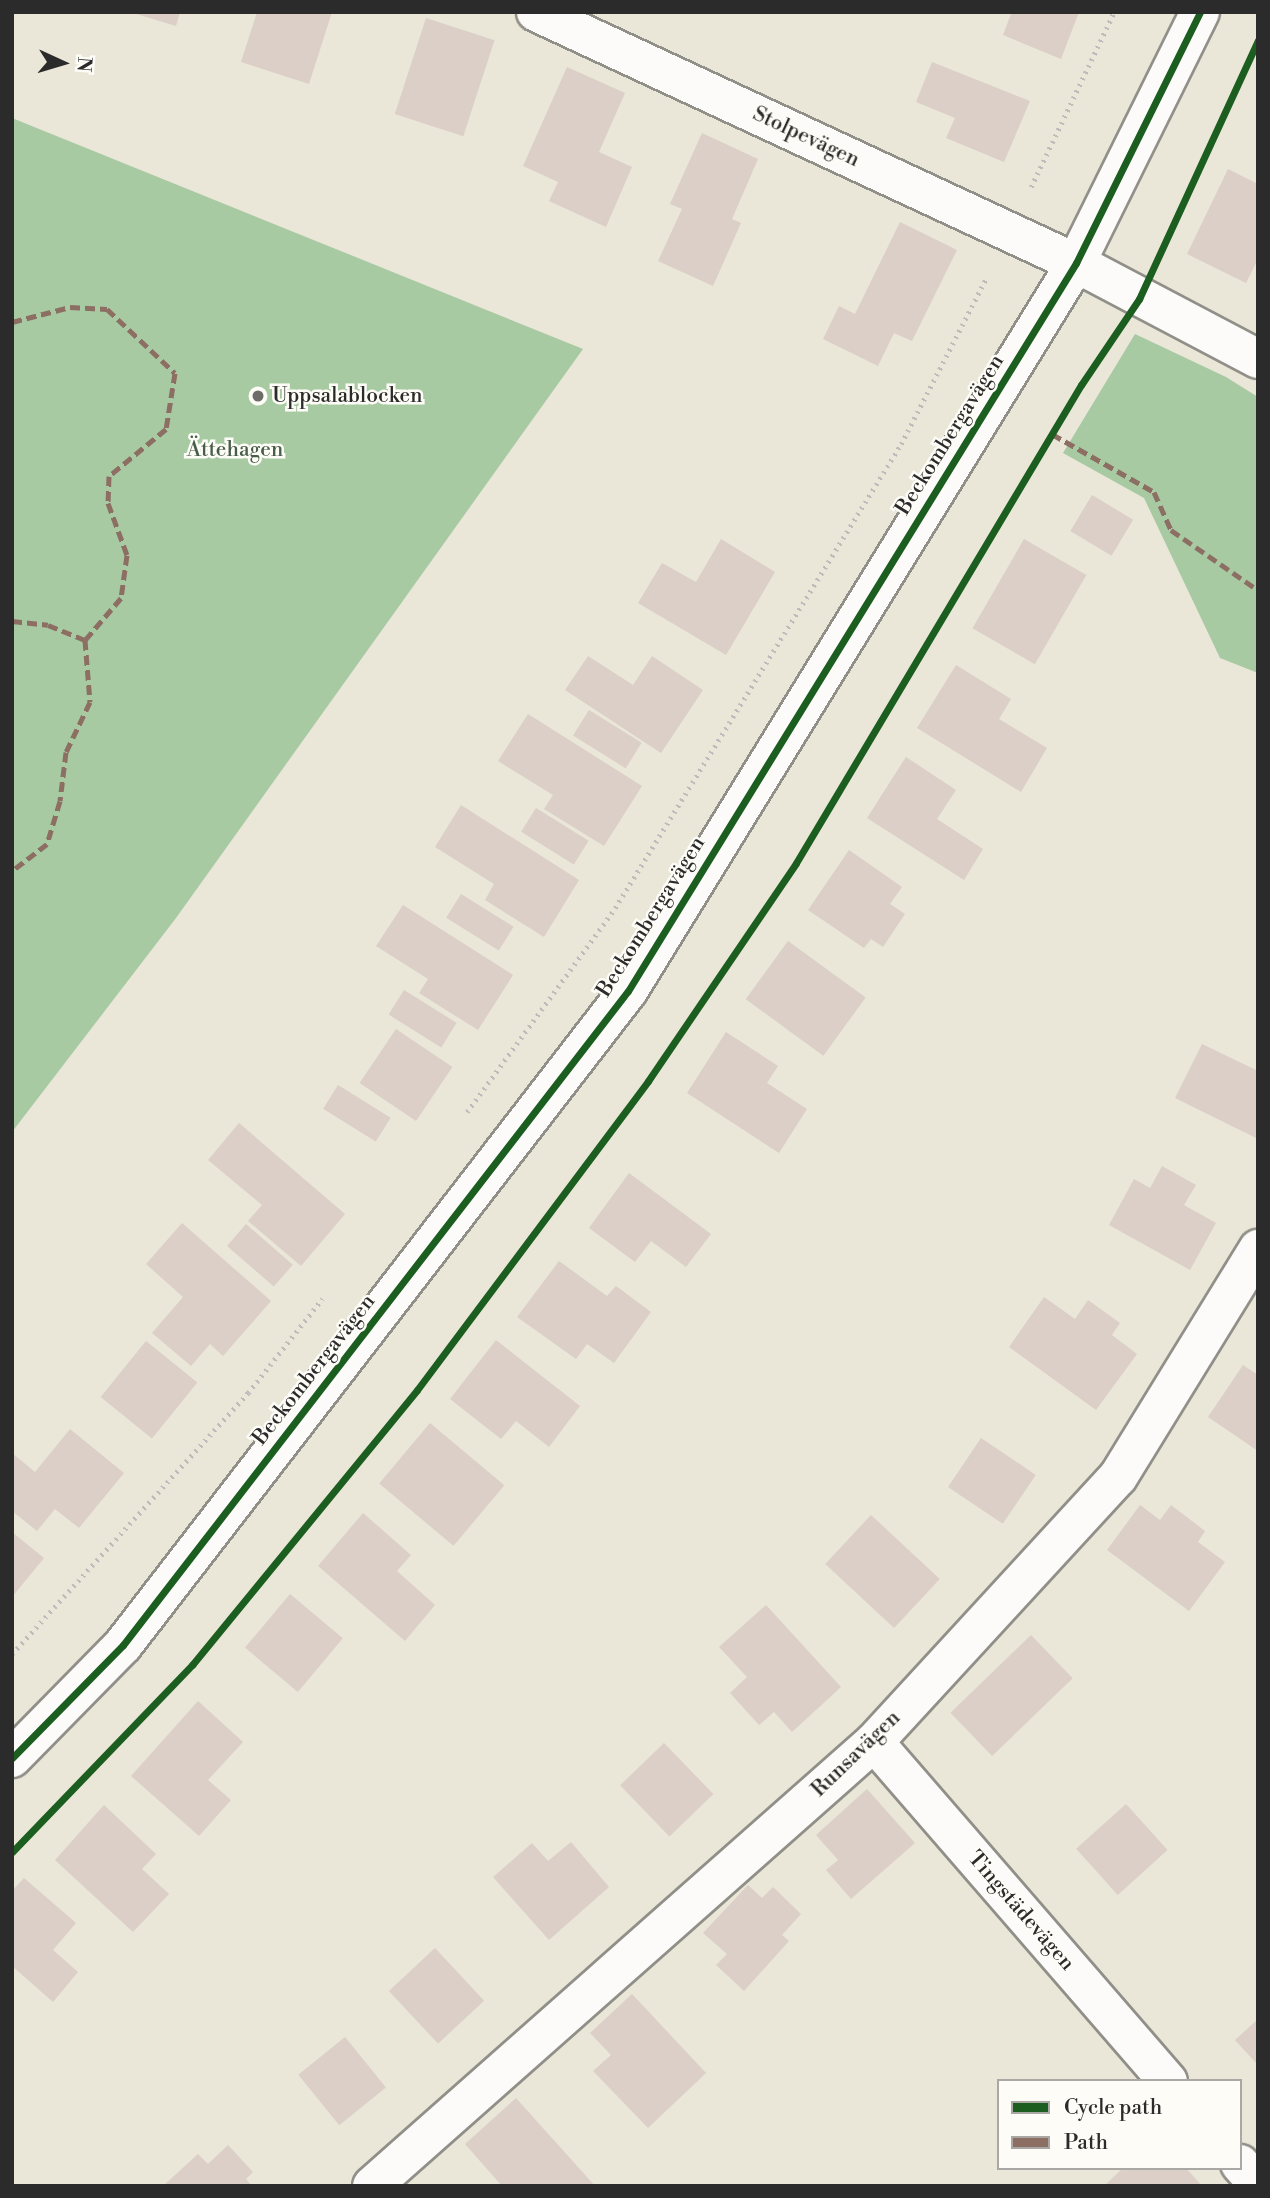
<!DOCTYPE html>
<html>
<head>
<meta charset="utf-8">
<style>
	body { margin:0 }
	#map { position:relative; width:1270px; height:2198px; overflow:hidden; background:#eae6d8; font-family:"Libre Bodoni",serif }
	div>[style] { position:absolute }
	.forest>* { inset:0; background:#a7caa3 }
	.building>* { inset:0; background:#dbcfc7; transform-origin:0 0 }
	.path>* { height:4.5px; margin-top:-2.25px; transform-origin:0; background:repeating-linear-gradient(90deg,#bdbcba 0 2px,transparent 0 7px) }
	.roads { filter:drop-shadow(2px 0 #908f88) drop-shadow(-2px 0 #908f88) drop-shadow(0 2px #908f88) drop-shadow(0 -2px #908f88) }
	.minor>* { height:38px; margin:-19px; padding:0 19px; transform-origin:19px; border-radius:19px; background:#fcfbf9 }
	.quiet>* { height:5px; margin-top:-2.5px; transform-origin:0; background:repeating-linear-gradient(90deg,#8d6e63 0 10px,transparent 0 15px) }
	.cycleway>* { height:7px; margin:-3.5px; padding:0 3.5px; transform-origin:3.5px; border-radius:3.5px; background:#1b5e20 }
	.dots>* { width:19px; height:19px; translate:-50% -50%; box-sizing:border-box; border:4px solid #fdfcf7; border-radius:50% }
	span { translate:-50% -50%; white-space:nowrap; text-align:center; line-height:1.15; -webkit-text-stroke:5px #fdfcf7; paint-order:stroke }
	.street-label { font-size:21px; color:#2b2b2b }
	.poi-label { font-size:21px; color:#2b2b2b }
	.left { translate:0 -50%; text-align:left }
	.park-label { font-size:21px; color:#485d48 }
	.frame { position:absolute; inset:0; border:14px solid #2b2b2b; pointer-events:none }
	.legend { position:absolute; left:997px; top:2079px; width:245px; height:91px; box-sizing:border-box; background:#fdfcf7; border:2px solid #a9a8a5; margin:0; padding:9px 12px; list-style:none; font-size:21px; color:#2b2b2b }
	.legend li { display:flex; align-items:center; gap:14px; height:35px }
	.legend b { width:35px; border:2px solid #a9a8a5 }
	.north { position:absolute; left:28px; top:28px; width:70px; height:70px; -webkit-text-stroke:5px #fdfcf7; paint-order:stroke; rotate:94deg; font-size:19px; font-weight:700; line-height:28px; text-align:center; color:#2b2b2b }
	.north::after { content:''; display:block; margin:auto; width:24px; height:32px; background:#2b2b2b; clip-path:polygon(50% 0,100% 100%,50% 72%,0 100%) }
</style>
</head>
<body>
<div id="map">
	<div class="forest">
		<i style="clip-path:polygon(12px 118px,583px 349px,176px 918px,12px 1132px)"></i>
		<i style="clip-path:polygon(1135px 334px,1226px 377px,1258px 397px,1258px 673px,1220px 658px,1144px 498px,1063px 453px)"></i>
	</div>
	<div class="building">
		<i style="clip-path:polygon(130px 12px,180px 12px,176px 26px)"></i>
		<i style="clip-path:polygon(257px 12px,332px 12px,309px 84px,241px 62px)"></i>
		<i style="clip-path:polygon(1006px 12px,1079px 12px,1061px 59px,1003px 35px,1011px 14px)"></i>
		<i style="left:426px;top:18px;width:72px;height:101px;rotate:18deg"></i>
		<i style="clip-path:polygon(932px 62px,1030px 101px,1004px 162px,946px 138px,955px 118px,916px 102px)"></i>
		<i style="clip-path:polygon(567px 67px,625px 93px,599px 152px,632px 167px,606px 227px,549px 201px,558px 182px,523px 166px)"></i>
		<i style="clip-path:polygon(702px 133px,758px 159px,732px 219px,741px 223px,713px 286px,658px 261px,682px 209px,670px 204px)"></i>
		<i style="clip-path:polygon(1228px 169px,1258px 184px,1258px 259px,1246px 283px,1187px 254px)"></i>
		<i style="clip-path:polygon(900px 222px,957px 250px,912px 341px,894px 333px,878px 366px,823px 339px,839px 306px,855px 314px)"></i>
		<i style="left:1092px;top:495px;width:48px;height:42px;rotate:31deg"></i>
		<i style="clip-path:polygon(721px 539px,775px 572px,726px 655px,638px 603px,662px 563px,696px 582px)"></i>
		<i style="left:1024px;top:539px;width:72px;height:103px;rotate:30deg"></i>
		<i style="clip-path:polygon(588px 656px,633px 685px,652px 656px,703px 690px,661px 753px,565px 690px)"></i>
		<i style="clip-path:polygon(956px 665px,1011px 699px,999px 719px,1047px 748px,1021px 792px,917px 728px)"></i>
		<i style="left:589px;top:710px;width:62px;height:30px;rotate:32deg"></i>
		<i style="clip-path:polygon(528px 714px,642px 786px,604px 846px,544px 809px,553px 795px,498px 761px)"></i>
		<i style="clip-path:polygon(906px 757px,956px 790px,937px 819px,983px 849px,964px 880px,867px 818px)"></i>
		<i style="clip-path:polygon(461px 805px,579px 880px,544px 937px,485px 900px,494px 884px,435px 847px)"></i>
		<i style="left:536px;top:808px;width:62px;height:28px;rotate:32deg"></i>
		<i style="clip-path:polygon(849px 850px,902px 887px,890px 904px,905px 914px,883px 947px,871px 939px,864px 948px,808px 910px)"></i>
		<i style="left:461px;top:894px;width:62px;height:28px;rotate:32deg"></i>
		<i style="clip-path:polygon(403px 905px,513px 975px,478px 1030px,419px 993px,428px 979px,376px 946px)"></i>
		<i style="left:788px;top:941px;width:96px;height:72px;rotate:36deg"></i>
		<i style="left:404px;top:990px;width:62px;height:29px;rotate:32deg"></i>
		<i style="left:396px;top:1029px;width:68px;height:65px;rotate:34deg"></i>
		<i style="clip-path:polygon(726px 1032px,778px 1066px,767px 1083px,807px 1109px,779px 1153px,687px 1093px)"></i>
		<i style="clip-path:polygon(1202px 1044px,1258px 1071px,1258px 1139px,1175px 1098px)"></i>
		<i style="left:338px;top:1085px;width:62px;height:28px;rotate:32deg"></i>
		<i style="clip-path:polygon(239px 1123px,345px 1214px,301px 1266px,248px 1221px,262px 1205px,208px 1160px)"></i>
		<i style="clip-path:polygon(1162px 1166px,1196px 1185px,1184px 1205px,1216px 1223px,1190px 1270px,1109px 1225px,1134px 1179px,1150px 1188px)"></i>
		<i style="clip-path:polygon(629px 1173px,711px 1234px,686px 1267px,651px 1241px,635px 1262px,589px 1228px)"></i>
		<i style="clip-path:polygon(182px 1223px,271px 1301px,223px 1356px,210px 1344px,191px 1366px,152px 1333px,183px 1297px,146px 1264px)"></i>
		<i style="left:246px;top:1224px;width:62px;height:29px;rotate:41deg"></i>
		<i style="clip-path:polygon(559px 1261px,607px 1296px,616px 1286px,651px 1312px,614px 1363px,587px 1344px,576px 1359px,517px 1317px)"></i>
		<i style="clip-path:polygon(1044px 1297px,1075px 1319px,1088px 1300px,1120px 1323px,1112px 1335px,1137px 1354px,1096px 1410px,1009px 1347px)"></i>
		<i style="clip-path:polygon(496px 1340px,580px 1406px,549px 1447px,516px 1421px,501px 1439px,450px 1399px)"></i>
		<i style="left:146px;top:1341px;width:66px;height:72px;rotate:39deg"></i>
		<i style="clip-path:polygon(1243px 1365px,1258px 1375px,1258px 1451px,1208px 1417px)"></i>
		<i style="left:430px;top:1423px;width:97px;height:79px;rotate:40deg"></i>
		<i style="clip-path:polygon(70px 1429px,124px 1473px,79px 1528px,55px 1509px,37px 1531px,12px 1511px,12px 1453px,35px 1472px)"></i>
		<i style="left:981px;top:1438px;width:66px;height:59px;rotate:34deg"></i>
		<i style="clip-path:polygon(1140px 1505px,1160px 1520px,1171px 1505px,1205px 1531px,1198px 1542px,1225px 1562px,1189px 1611px,1107px 1550px)"></i>
		<i style="clip-path:polygon(363px 1513px,411px 1555px,397px 1571px,435px 1605px,405px 1641px,318px 1566px)"></i>
		<i style="left:871px;top:1515px;width:94px;height:67px;rotate:43deg"></i>
		<i style="clip-path:polygon(12px 1532px,44px 1558px,12px 1597px)"></i>
		<i style="left:290px;top:1594px;width:69px;height:70px;rotate:40deg"></i>
		<i style="clip-path:polygon(766px 1605px,841px 1687px,792px 1732px,774px 1712px,759px 1725px,730px 1693px,747px 1677px,719px 1647px)"></i>
		<i style="left:1031px;top:1635px;width:60px;height:112px;rotate:46deg"></i>
		<i style="clip-path:polygon(198px 1701px,243px 1742px,208px 1780px,231px 1800px,199px 1836px,131px 1776px)"></i>
		<i style="left:664px;top:1743px;width:71px;height:61px;rotate:46deg"></i>
		<i style="clip-path:polygon(867px 1789px,915px 1843px,851px 1899px,826px 1870px,838px 1860px,816px 1835px)"></i>
		<i style="left:1126px;top:1804px;width:62px;height:67px;rotate:48deg"></i>
		<i style="clip-path:polygon(104px 1805px,156px 1854px,142px 1869px,169px 1894px,133px 1932px,55px 1860px)"></i>
		<i style="clip-path:polygon(571px 1842px,609px 1887px,549px 1940px,493px 1877px,532px 1843px,548px 1861px)"></i>
		<i style="clip-path:polygon(24px 1878px,76px 1923px,53px 1950px,78px 1972px,53px 2002px,12px 1966px,12px 1891px)"></i>
		<i style="clip-path:polygon(748px 1885px,762px 1898px,773px 1887px,801px 1914px,782px 1935px,789px 1941px,744px 1991px,716px 1965px,727px 1954px,703px 1933px)"></i>
		<i style="left:435px;top:1948px;width:72px;height:63px;rotate:47deg"></i>
		<i style="clip-path:polygon(632px 1994px,706px 2073px,648px 2128px,593px 2071px,611px 2055px,590px 2033px)"></i>
		<i style="clip-path:polygon(1258px 2019px,1258px 2065px,1235px 2040px)"></i>
		<i style="left:345px;top:2037px;width:65px;height:60px;rotate:51deg"></i>
		<i style="clip-path:polygon(516px 2098px,595px 2186px,502px 2186px,465px 2144px)"></i>
		<i style="clip-path:polygon(228px 2145px,253px 2172px,246px 2179px,252px 2186px,163px 2186px,198px 2154px,208px 2164px)"></i>
		<i style="clip-path:polygon(1123px 2168px,1186px 2168px,1202px 2186px,1104px 2186px)"></i>
	</div>
	<div class="path">
		<i style="left:1031px;top:187px;width:194px;rotate:-64.6deg"></i>
		<i style="left:467px;top:1112px;width:252px;rotate:-54deg"></i>
		<i style="left:615px;top:908px;width:545px;rotate:-58.35deg"></i>
		<i style="left:901px;top:444px;width:188px;rotate:-62.8deg"></i>
		<i style="left:12px;top:1654px;width:352px;rotate:-47.9deg"></i>
		<i style="left:248px;top:1393px;width:120px;rotate:-51.8deg"></i>
	</div>
	<div class="roads">
		<div class="minor">
			<i style="left:536px;top:12px;width:595px;rotate:24.93deg"></i>
			<i style="left:1076px;top:263px;width:206px;rotate:27.8deg"></i>
			<i style="left:874px;top:1742px;width:449px;rotate:49.1deg"></i>
			<i style="left:12px;top:1758px;width:158px;rotate:-45.5deg"></i>
			<i style="left:123px;top:1645px;width:826px;rotate:-52.33deg"></i>
			<i style="left:628px;top:991px;width:855px;rotate:-58.39deg"></i>
			<i style="left:1076px;top:263px;width:280px;rotate:-63.7deg"></i>
			<i style="left:1240px;top:2164px;width:27px;rotate:48deg"></i>
			<i style="left:372px;top:2186px;width:670px;rotate:-41.49deg"></i>
			<i style="left:874px;top:1742px;width:360px;rotate:-47.4deg"></i>
			<i style="left:1118px;top:1477px;width:268px;rotate:-58.4deg"></i>
		</div>
	</div>
	<div class="quiet">
		<i style="left:12px;top:322px;width:60px;rotate:-14.5deg"></i>
		<i style="left:70px;top:307px;width:37px;rotate:3deg"></i>
		<i style="left:107px;top:309px;width:93px;rotate:43.3deg"></i>
		<i style="left:175px;top:373px;width:57px;rotate:99.1deg"></i>
		<i style="left:166px;top:429px;width:74px;rotate:140.5deg"></i>
		<i style="left:109px;top:476px;width:27px;rotate:92deg"></i>
		<i style="left:108px;top:503px;width:55px;rotate:69.9deg"></i>
		<i style="left:127px;top:555px;width:43px;rotate:97.9deg"></i>
		<i style="left:121px;top:598px;width:55px;rotate:130.6deg"></i>
		<i style="left:85px;top:640px;width:62px;rotate:85.4deg"></i>
		<i style="left:90px;top:702px;width:55px;rotate:115.6deg"></i>
		<i style="left:66px;top:752px;width:49px;rotate:97deg"></i>
		<i style="left:60px;top:801px;width:45px;rotate:106.8deg"></i>
		<i style="left:47px;top:844px;width:44px;rotate:142.4deg"></i>
		<i style="left:1052px;top:434px;width:117px;rotate:29.6deg"></i>
		<i style="left:1154px;top:492px;width:42px;rotate:65.9deg"></i>
		<i style="left:1171px;top:530px;width:106px;rotate:34.6deg"></i>
		<i style="left:12px;top:621px;width:36px;rotate:6deg"></i>
		<i style="left:48px;top:625px;width:40px;rotate:22deg"></i>
	</div>
	<div class="cycleway">
		<i style="left:12px;top:1758px;width:158px;rotate:-45.5deg"></i>
		<i style="left:123px;top:1645px;width:826px;rotate:-52.33deg"></i>
		<i style="left:628px;top:991px;width:855px;rotate:-58.39deg"></i>
		<i style="left:1076px;top:263px;width:280px;rotate:-63.7deg"></i>
		<i style="left:12px;top:1852px;width:260px;rotate:-46.1deg"></i>
		<i style="left:192px;top:1665px;width:355px;rotate:-50.7deg"></i>
		<i style="left:417px;top:1390px;width:386px;rotate:-53.2deg"></i>
		<i style="left:648px;top:1081px;width:263px;rotate:-55.8deg"></i>
		<i style="left:796px;top:863px;width:557px;rotate:-59.2deg"></i>
		<i style="left:1081px;top:385px;width:104px;rotate:-56deg"></i>
		<i style="left:1139px;top:299px;width:285px;rotate:-65.3deg"></i>
	</div>
	<div class="dots">
		<i style="left:258px;top:396px;background:#6e6c68"></i>
	</div>
	<div class="street-label">
		<span style="left:806px;top:137px;rotate:25deg">Stolpevägen</span>
		<span style="left:950px;top:435px;rotate:-58deg">Beckombergavägen</span>
		<span style="left:651px;top:917px;rotate:-58deg">Beckombergavägen</span>
		<span style="left:314px;top:1370px;rotate:-52deg">Beckombergavägen</span>
		<span style="left:856px;top:1754px;rotate:-44deg">Runsavägen</span>
		<span style="left:1021px;top:1911px;rotate:49deg">Tingstädevägen</span>
	</div>
	<div class="poi-label">
		<span class="left" style="left:272px;top:396px">Uppsalablocken</span>
	</div>
	<div class="park-label">
		<span style="left:235px;top:450px">Ättehagen</span>
	</div>
	<div class="frame"></div>
	<ul class="legend">
	<li><b style="height:9px;background:#1b5e20"></b>Cycle path</li>
	<li><b style="height:9px;background:#8d6e63"></b>Path</li>
	</ul>
	<div class="north">N</div>
</div>
</body>
</html>
